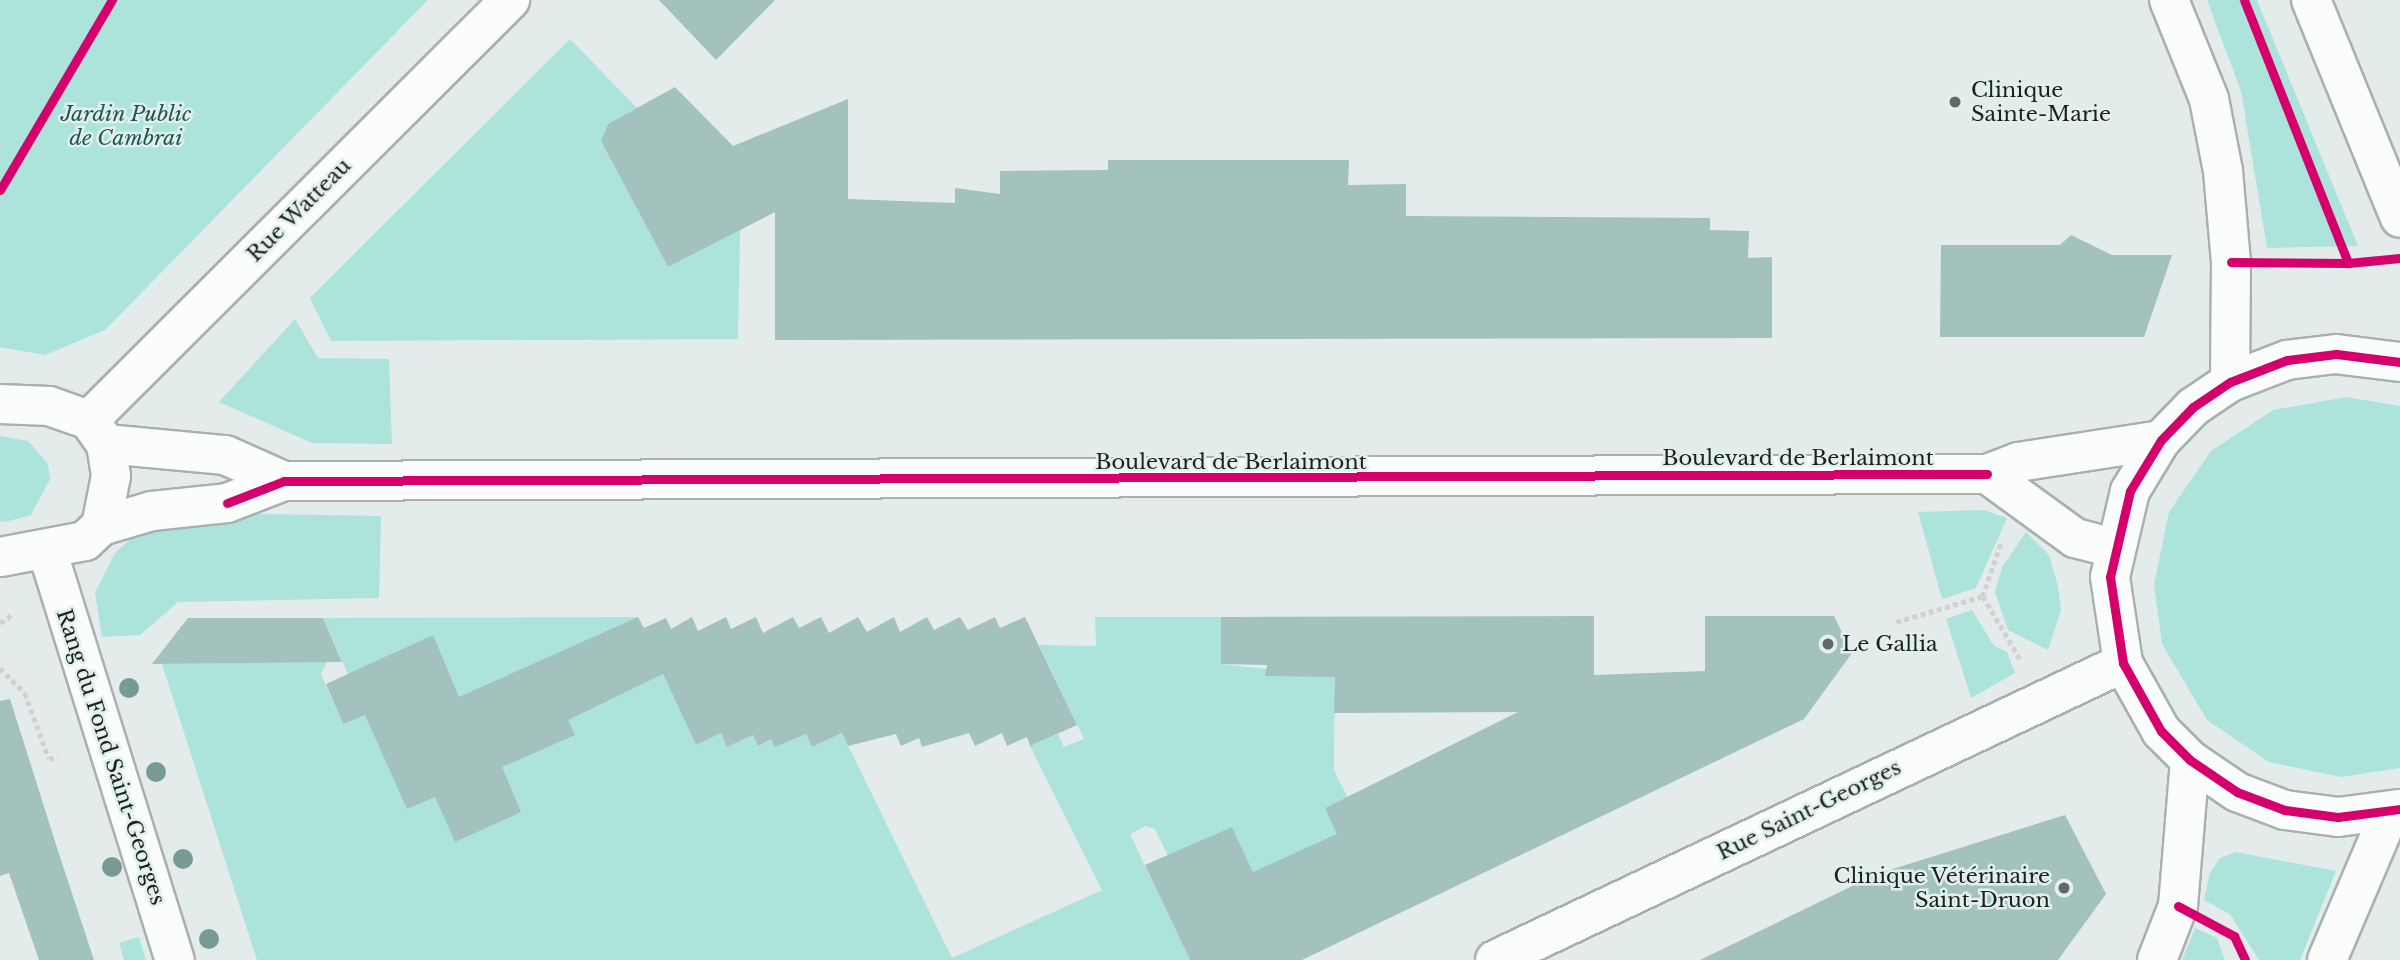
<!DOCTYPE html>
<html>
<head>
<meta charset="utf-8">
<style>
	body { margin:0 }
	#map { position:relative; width:2400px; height:960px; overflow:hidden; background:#e4eceb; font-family:"Libre Baskerville",serif }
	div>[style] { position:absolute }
	.green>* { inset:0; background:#ace3da }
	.building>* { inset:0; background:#a3c1bd }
	.path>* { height:4.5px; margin-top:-2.25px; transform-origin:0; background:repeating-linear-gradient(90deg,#d0d2d2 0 5px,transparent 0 8.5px) }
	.roads { filter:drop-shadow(2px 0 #a9b0ae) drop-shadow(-2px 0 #a9b0ae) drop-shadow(0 2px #a9b0ae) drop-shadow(0 -2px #a9b0ae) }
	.minor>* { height:38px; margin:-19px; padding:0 19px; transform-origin:19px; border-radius:19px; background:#fbfcfc }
	.secondary>* { height:38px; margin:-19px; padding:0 19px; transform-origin:19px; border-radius:19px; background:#fbfcfc }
	.cycleway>* { height:9px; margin:-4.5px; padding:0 4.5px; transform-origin:4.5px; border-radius:4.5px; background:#d6006c }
	.trees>* { width:20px; height:20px; margin:-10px; border-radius:50%; background:#789a95 }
	.dots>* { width:19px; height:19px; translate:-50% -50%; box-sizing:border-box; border:4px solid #e1f0ed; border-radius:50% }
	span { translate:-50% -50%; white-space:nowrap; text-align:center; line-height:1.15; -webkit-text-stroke:5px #e1f0ed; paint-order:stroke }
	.poi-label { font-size:21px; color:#1b2120 }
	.left { translate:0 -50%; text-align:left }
	.right { translate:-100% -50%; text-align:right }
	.park-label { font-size:21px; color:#1f574e; font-style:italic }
	.street-label { font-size:21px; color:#1b2120 }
</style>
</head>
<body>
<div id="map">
	<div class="green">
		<i style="clip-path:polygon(0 0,428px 0,105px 330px,45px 355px,0 347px)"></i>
		<i style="clip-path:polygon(2207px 0,2257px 0,2358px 246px,2267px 248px,2241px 91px)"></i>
		<i style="clip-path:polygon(570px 39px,637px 108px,608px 124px,601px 141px,668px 267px,740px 230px,738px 339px,331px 341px,310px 298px)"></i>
		<i style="clip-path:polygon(295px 319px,318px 358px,389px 359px,392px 444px,312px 443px,219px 402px)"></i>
		<i style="clip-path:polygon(2346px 397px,2400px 406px,2400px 768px,2341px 777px,2269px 762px,2207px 720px,2162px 644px,2154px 585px,2169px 512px,2211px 451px,2273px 410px)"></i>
		<i style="clip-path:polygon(0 436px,28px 441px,48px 464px,50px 479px,31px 515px,5px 522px,0 521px)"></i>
		<i style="clip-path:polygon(1984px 510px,2007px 518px,1976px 588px,1942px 599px,1918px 512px)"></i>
		<i style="clip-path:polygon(208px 513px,381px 516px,379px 598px,178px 602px,140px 635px,102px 637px,95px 593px,115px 553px,137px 533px)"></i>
		<i style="clip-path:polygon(2026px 532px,2049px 555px,2058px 586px,2061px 610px,2048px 650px,2008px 630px,1995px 592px,2002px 567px)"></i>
		<i style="clip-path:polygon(1972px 610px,1994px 646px,2007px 652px,2015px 673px,1971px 698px,1946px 619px)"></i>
		<i style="clip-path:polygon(638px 617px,623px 693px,663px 674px,696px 745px,721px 733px,727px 747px,753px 735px,758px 746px,771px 739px,775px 747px,806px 734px,812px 747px,842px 733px,952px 958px,1102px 890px,1030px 746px,1058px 734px,1064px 747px,1084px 739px,1039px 645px,1096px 646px,1095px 617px,1221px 617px,1221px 664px,1335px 677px,1334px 770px,1347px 797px,1325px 808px,1345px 841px,1253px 872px,1232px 827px,1179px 879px,1155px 829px,1145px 826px,1130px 834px,1190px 960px,257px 960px,162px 664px,327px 662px,321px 674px,343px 724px,366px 714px,323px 618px)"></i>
		<i style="clip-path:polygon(2236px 852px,2336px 871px,2300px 960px,2259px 960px,2230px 914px,2204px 900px,2210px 873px,2220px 858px)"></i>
		<i style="clip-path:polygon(2195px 928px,2217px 938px,2225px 960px,2182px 960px)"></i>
		<i style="clip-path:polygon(139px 937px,146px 960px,124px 960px,119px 943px)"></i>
	</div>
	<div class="building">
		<i style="clip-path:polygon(659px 0,775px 0,716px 60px)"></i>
		<i style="clip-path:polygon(675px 87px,733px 146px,848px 99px,848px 199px,955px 203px,955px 188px,1000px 194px,1000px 171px,1108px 170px,1108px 160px,1349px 160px,1348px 185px,1406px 184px,1406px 216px,1710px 218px,1710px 230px,1749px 231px,1748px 258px,1772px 257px,1772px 338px,775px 340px,775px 212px,668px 267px,601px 141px,608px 124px)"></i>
		<i style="clip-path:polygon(2071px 235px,2112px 255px,2172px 255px,2144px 337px,1940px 337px,1941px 245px,2060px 245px)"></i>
		<i style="clip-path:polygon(1594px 616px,1594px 675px,1705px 671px,1705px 616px,1834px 616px,1852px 653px,1804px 719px,1302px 960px,1190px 960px,1145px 865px,1232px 827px,1253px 872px,1337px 834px,1325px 808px,1518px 712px,1334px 713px,1335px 677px,1265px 676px,1267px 665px,1221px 664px,1221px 617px)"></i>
		<i style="clip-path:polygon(638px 617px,644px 628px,666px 618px,671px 629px,692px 617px,698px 631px,726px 617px,731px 629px,756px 617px,763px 633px,793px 617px,799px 628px,821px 617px,829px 633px,858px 617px,867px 632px,894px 617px,900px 632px,927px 617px,934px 630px,960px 617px,968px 630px,995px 617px,1000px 628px,1025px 617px,1077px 725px,1030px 746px,1027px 737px,1007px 746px,1002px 733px,975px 746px,969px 733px,922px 747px,919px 738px,901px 746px,896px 734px,848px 746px,842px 733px,812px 747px,806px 734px,775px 747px,771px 739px,758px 746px,753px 735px,727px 747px,721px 733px,696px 745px,663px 674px,568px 720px,575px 735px,502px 767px,521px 812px,455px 842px,435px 797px,407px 809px,365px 715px,343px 724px,326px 684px,433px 635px,459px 697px)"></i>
		<i style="clip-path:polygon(188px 618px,323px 618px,342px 662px,152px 664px)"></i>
		<i style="clip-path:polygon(10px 699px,60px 857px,94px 960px,39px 960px,9px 873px,0 876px,0 701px)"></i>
		<i style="clip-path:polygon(2065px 815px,2106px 894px,2058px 960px,1700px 960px,1877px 874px)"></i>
	</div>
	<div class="path">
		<i style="left:0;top:190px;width:221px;rotate:-59.5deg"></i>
		<i style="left:2001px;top:544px;width:55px;rotate:109.1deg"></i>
		<i style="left:1983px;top:596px;width:73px;rotate:59.6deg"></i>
		<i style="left:1896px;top:622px;width:91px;rotate:-16.6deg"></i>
		<i style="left:0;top:623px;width:16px;rotate:-35deg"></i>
		<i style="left:0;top:668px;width:35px;rotate:45deg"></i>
		<i style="left:25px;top:693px;width:70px;rotate:70deg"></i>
		<i style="left:49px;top:759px;width:9px;rotate:-18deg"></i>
	</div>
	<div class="roads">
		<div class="minor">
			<i style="left:0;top:404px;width:49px;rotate:2.3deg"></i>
			<i style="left:49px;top:406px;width:42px;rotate:19.3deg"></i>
			<i style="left:89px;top:420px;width:29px;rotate:55deg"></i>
			<i style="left:106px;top:444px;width:32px;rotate:81deg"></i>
			<i style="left:111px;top:476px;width:51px;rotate:101.3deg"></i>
			<i style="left:101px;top:526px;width:22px;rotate:137deg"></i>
			<i style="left:85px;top:541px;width:86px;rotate:169.3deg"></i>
			<i style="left:89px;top:420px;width:595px;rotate:-44.93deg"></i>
			<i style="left:106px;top:444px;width:120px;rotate:5.3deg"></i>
			<i style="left:225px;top:455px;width:64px;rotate:23.8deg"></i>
			<i style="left:1987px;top:474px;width:109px;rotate:36deg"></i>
			<i style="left:2075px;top:538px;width:40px;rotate:14.4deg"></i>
			<i style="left:101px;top:526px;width:53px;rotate:-16.4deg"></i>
			<i style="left:152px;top:511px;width:75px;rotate:-6.1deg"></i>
			<i style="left:227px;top:503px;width:61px;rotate:-21.1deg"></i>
			<i style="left:284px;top:481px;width:1703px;rotate:-0.24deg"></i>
			<i style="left:1987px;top:474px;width:33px;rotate:-21deg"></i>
			<i style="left:2018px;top:462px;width:145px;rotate:-8.7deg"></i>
			<i style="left:48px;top:553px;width:426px;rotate:72.7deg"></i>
			<i style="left:1495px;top:960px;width:695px;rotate:-25.31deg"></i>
		</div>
		<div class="secondary">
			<i style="left:2169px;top:0;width:107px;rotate:68deg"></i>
			<i style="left:2209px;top:99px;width:73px;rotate:79deg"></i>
			<i style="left:2223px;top:171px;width:91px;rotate:85deg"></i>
			<i style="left:2231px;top:262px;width:120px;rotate:90.5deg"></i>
			<i style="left:2311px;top:0;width:235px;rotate:67.8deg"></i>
			<i style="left:2400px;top:362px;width:64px;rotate:-172.9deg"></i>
			<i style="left:2336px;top:354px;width:49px;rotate:173deg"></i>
			<i style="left:2287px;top:360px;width:61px;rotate:158.9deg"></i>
			<i style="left:2230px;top:382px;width:45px;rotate:146deg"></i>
			<i style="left:2193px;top:407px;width:46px;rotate:134.1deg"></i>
			<i style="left:2161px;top:440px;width:60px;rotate:121.3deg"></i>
			<i style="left:2130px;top:491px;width:88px;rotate:103.1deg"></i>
			<i style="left:2110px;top:577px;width:87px;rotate:81.4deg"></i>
			<i style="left:2123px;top:663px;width:78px;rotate:60.8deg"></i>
			<i style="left:2161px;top:731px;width:41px;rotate:45deg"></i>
			<i style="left:2190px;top:760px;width:57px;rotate:34.2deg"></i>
			<i style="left:2237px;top:792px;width:51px;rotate:20.6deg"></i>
			<i style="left:2285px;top:810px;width:53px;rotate:7.5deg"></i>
			<i style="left:2338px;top:817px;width:63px;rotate:-7.4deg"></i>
			<i style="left:2157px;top:960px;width:58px;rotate:-68.7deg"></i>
			<i style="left:2178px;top:906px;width:146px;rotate:-85.3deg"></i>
			<i style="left:2327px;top:960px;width:161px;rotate:-66.9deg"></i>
		</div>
	</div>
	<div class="cycleway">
		<i style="left:2244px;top:0;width:283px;rotate:68.4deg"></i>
		<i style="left:2348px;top:263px;width:52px;rotate:-5.5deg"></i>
		<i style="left:0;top:190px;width:221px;rotate:-59.5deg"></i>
		<i style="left:2231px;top:262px;width:117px;rotate:0.5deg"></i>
		<i style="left:2400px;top:362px;width:64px;rotate:-172.9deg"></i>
		<i style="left:2336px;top:354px;width:49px;rotate:173deg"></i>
		<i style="left:2287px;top:360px;width:61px;rotate:158.9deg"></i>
		<i style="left:2230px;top:382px;width:45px;rotate:146deg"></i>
		<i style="left:2193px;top:407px;width:46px;rotate:134.1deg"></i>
		<i style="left:2161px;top:440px;width:60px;rotate:121.3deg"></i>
		<i style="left:2130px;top:491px;width:88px;rotate:103.1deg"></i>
		<i style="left:2110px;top:577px;width:87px;rotate:81.4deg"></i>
		<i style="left:2123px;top:663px;width:78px;rotate:60.8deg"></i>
		<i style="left:2161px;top:731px;width:41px;rotate:45deg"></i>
		<i style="left:2190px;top:760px;width:57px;rotate:34.2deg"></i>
		<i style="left:2237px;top:792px;width:51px;rotate:20.6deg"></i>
		<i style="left:2285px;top:810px;width:53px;rotate:7.5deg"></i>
		<i style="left:2338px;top:817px;width:63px;rotate:-7.4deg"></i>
		<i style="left:227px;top:503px;width:61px;rotate:-21.1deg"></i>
		<i style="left:284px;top:481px;width:1703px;rotate:-0.24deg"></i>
		<i style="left:2178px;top:906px;width:64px;rotate:28.2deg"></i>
		<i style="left:2234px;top:936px;width:26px;rotate:65deg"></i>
	</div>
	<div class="trees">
		<i style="left:129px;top:688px"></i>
		<i style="left:156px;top:772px"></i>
		<i style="left:183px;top:859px"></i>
		<i style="left:112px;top:867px"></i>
		<i style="left:209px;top:939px"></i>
	</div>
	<div class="dots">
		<i style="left:1955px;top:102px;background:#616867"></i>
		<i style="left:1828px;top:644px;background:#616867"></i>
		<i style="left:2064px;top:888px;background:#616867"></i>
	</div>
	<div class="poi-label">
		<span class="left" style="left:1971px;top:102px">Clinique<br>Sainte-Marie</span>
		<span class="left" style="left:1842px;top:644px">Le Gallia</span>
		<span class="right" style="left:2050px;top:888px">Clinique Vétérinaire<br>Saint-Druon</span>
	</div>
	<div class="park-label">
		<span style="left:126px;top:126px">Jardin Public<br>de Cambrai</span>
	</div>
	<div class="street-label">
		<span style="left:299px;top:210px;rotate:-45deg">Rue Watteau</span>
		<span style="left:1798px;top:458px">Boulevard de Berlaimont</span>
		<span style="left:1231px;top:462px">Boulevard de Berlaimont</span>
		<span style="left:111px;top:757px;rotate:72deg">Rang du Fond Saint-Georges</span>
		<span style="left:1809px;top:810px;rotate:-26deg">Rue Saint-Georges</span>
	</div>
</div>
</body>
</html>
